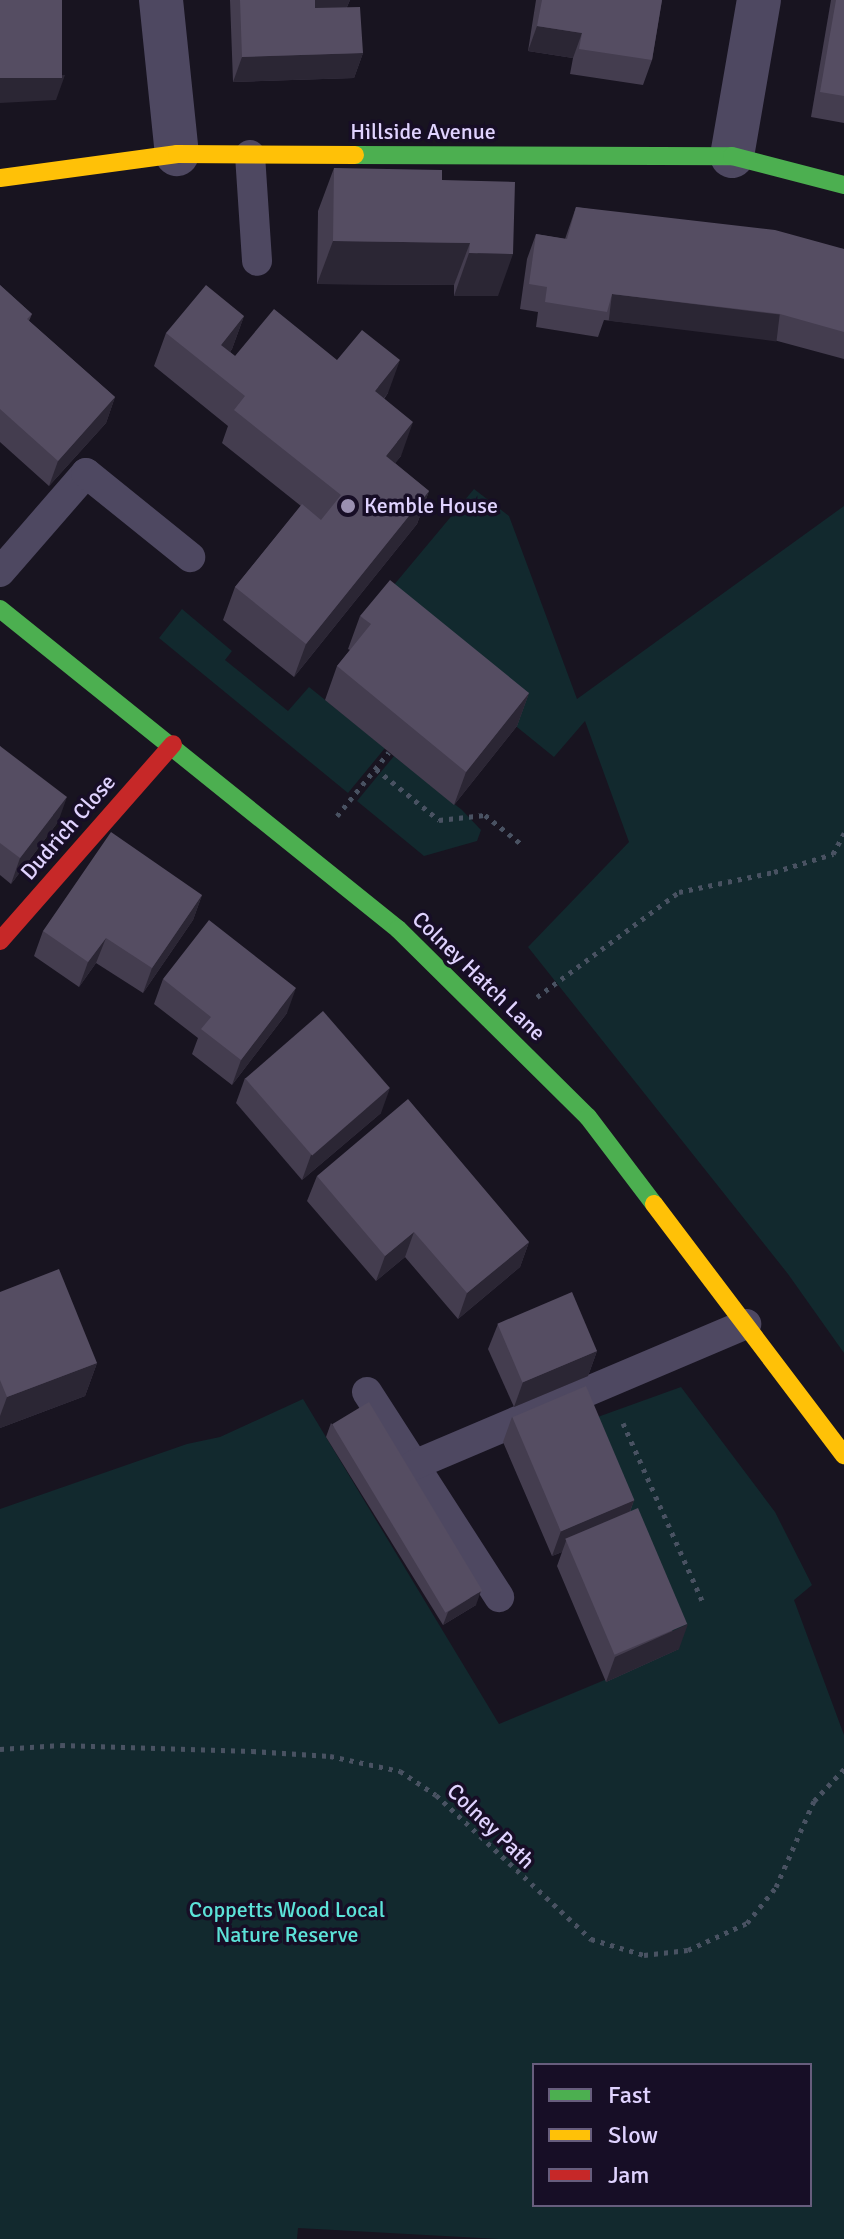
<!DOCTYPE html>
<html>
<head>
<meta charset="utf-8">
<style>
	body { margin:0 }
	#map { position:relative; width:844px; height:2239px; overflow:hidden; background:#181420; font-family:Signika,sans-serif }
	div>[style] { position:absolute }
	.green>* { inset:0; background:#12292e }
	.path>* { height:5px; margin-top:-2.5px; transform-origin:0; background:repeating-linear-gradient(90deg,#495262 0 4px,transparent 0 10px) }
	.lane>* { height:30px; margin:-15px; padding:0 15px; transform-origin:15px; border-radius:15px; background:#4e4861 }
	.street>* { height:44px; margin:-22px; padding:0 22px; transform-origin:22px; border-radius:22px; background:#4e4861 }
	.fast>* { height:18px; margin:-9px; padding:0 9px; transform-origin:9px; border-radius:9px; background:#4caf50 }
	.slow>* { height:18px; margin:-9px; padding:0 9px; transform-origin:9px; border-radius:9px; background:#ffc107 }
	.jam>* { height:18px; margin:-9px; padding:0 9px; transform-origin:9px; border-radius:9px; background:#c62828 }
	.wall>* { inset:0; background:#443d4f }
	.shaded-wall>* { inset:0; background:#2b2634; transform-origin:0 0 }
	.building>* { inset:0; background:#554d62; transform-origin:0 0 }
	.dots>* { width:22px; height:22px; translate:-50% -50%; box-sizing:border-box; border:4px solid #170e26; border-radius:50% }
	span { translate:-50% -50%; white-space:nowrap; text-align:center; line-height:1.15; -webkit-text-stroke:7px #170e26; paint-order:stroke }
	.street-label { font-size:22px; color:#e0d3ff }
	.poi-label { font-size:22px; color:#e0d3ff }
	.left { translate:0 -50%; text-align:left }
	.park-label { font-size:22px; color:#5ce2d8 }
	.legend { position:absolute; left:532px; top:2063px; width:280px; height:144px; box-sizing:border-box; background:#170e26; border:2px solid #675d7d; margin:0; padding:10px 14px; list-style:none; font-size:24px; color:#e0d3ff }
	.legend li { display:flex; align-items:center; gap:16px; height:40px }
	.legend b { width:40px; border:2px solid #675d7d }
</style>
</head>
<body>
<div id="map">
	<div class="green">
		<i style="clip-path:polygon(474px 489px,509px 516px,577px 699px,844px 506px,844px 1353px,788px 1274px,528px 947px,629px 842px,585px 721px,554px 757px,373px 610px)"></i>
		<i style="clip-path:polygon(182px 609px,232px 651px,225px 660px,288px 711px,309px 687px,385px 748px,348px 793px,159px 638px)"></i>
		<i style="clip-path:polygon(394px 756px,462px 810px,481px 830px,477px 841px,424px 856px,357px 801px)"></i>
		<i style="clip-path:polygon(evenodd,681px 1387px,775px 1512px,812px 1585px,794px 1600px,844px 1735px,844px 2239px,499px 2239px,298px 2228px,297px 2239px,0 2239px,0 1509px,187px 1444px,220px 1437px,303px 1399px,499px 1724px,679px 1649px,581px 1423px,681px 1387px,534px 2065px,810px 2065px,810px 2205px,534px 2205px,534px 2065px)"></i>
	</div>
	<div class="path">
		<i style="left:376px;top:769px;width:81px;rotate:39deg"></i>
		<i style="left:439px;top:820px;width:46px;rotate:-6.2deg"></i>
		<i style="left:485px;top:815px;width:45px;rotate:38.7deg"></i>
		<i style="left:337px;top:816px;width:82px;rotate:-50.9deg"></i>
		<i style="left:537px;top:997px;width:177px;rotate:-36.5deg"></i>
		<i style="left:679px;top:892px;width:97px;rotate:-11.9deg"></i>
		<i style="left:774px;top:872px;width:62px;rotate:-17deg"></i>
		<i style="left:833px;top:854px;width:24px;rotate:-62deg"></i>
		<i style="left:623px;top:1423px;width:199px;rotate:66deg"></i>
		<i style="left:0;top:1749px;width:61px;rotate:-3.8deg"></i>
		<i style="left:61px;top:1745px;width:191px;rotate:1.8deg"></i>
		<i style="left:252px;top:1751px;width:78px;rotate:3.7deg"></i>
		<i style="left:330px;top:1756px;width:72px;rotate:12.1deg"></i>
		<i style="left:400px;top:1771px;width:43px;rotate:33.7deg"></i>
		<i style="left:436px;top:1795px;width:212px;rotate:42.9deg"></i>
		<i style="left:591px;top:1939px;width:55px;rotate:16.8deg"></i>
		<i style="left:644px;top:1955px;width:44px;rotate:-6.5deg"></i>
		<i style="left:688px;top:1950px;width:65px;rotate:-24.6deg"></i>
		<i style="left:747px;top:1923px;width:46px;rotate:-51.1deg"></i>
		<i style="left:776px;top:1887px;width:94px;rotate:-66.2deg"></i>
		<i style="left:814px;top:1801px;width:44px;rotate:-46.8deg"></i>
	</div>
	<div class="lane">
		<i style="left:250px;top:155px;width:106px;rotate:86.2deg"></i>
		<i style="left:0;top:572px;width:131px;rotate:-49deg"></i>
		<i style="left:86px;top:473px;width:134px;rotate:38.9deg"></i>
		<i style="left:367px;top:1392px;width:244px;rotate:57.2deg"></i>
		<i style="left:414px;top:1465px;width:361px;rotate:-23deg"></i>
	</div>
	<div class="street">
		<i style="left:161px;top:0;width:155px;rotate:84.1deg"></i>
		<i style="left:732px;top:156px;width:158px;rotate:-80.2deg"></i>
	</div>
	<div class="fast">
		<i style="left:355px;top:155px;width:377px;rotate:0.2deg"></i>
		<i style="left:732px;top:156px;width:116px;rotate:14.5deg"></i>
		<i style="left:0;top:609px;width:511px;rotate:38.8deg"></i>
		<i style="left:398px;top:929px;width:267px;rotate:44.7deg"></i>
		<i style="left:588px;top:1117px;width:109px;rotate:52.8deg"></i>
	</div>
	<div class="slow">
		<i style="left:0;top:178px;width:179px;rotate:-7.7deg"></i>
		<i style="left:177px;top:154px;width:178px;rotate:0.3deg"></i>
		<i style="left:654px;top:1204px;width:315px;rotate:52.9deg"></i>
	</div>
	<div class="jam">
		<i style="left:0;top:941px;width:262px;rotate:-48.7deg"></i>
	</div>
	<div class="wall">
		<i style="clip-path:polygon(230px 0,350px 0,347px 7px,363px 53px,354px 78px,233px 82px)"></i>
		<i style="clip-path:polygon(536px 0,662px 0,652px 60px,643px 85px,570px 74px,573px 58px,528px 51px)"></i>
		<i style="clip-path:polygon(831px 0,844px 0,844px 123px,811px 117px)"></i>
		<i style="clip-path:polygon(334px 168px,442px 180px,498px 296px,454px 296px,454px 285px,317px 284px,318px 211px)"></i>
		<i style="clip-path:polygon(576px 207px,844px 249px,844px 359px,770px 339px,604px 320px,598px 337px,536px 327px,538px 312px,520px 309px,527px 259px,536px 234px,565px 239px)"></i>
		<i style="clip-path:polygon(0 285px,32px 314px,29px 321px,115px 397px,106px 423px,49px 486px,0 442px)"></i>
		<i style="clip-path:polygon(244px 316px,232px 349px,230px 352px,235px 356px,337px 360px,388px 393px,384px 399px,401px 456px,395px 463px,429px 491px,417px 524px,294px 677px,223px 620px,235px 587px,301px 506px,222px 443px,228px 426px,154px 366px,166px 333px)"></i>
		<i style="clip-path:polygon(360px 616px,529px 693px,517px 726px,454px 805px,325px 700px,337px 666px,350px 650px,348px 649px)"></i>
		<i style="clip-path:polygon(0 746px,58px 822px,11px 884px,0 875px)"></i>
		<i style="clip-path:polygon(202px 895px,193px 920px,143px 993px,96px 963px,79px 987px,34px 956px,43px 931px)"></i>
		<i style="clip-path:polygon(163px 979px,287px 1013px,232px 1085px,192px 1054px,198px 1038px,154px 1004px)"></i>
		<i style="clip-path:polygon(245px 1078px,381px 1113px,302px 1180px,236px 1103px)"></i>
		<i style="clip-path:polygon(317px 1176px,529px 1242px,520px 1267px,458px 1319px,405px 1257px,376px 1281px,307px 1201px)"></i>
		<i style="clip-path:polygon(0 1292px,97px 1363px,85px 1396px,0 1428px)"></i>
		<i style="clip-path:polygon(498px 1324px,597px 1351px,588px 1376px,514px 1407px,488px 1349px)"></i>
		<i style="clip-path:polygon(512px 1417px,634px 1500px,630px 1512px,679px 1649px,606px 1682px,557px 1566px,562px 1552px,552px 1556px,503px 1442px)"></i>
		<i style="clip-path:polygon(331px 1423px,476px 1605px,443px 1625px,326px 1437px)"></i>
	</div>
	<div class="shaded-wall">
		<i style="clip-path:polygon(311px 0,350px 0,345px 11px,306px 13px)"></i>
		<i style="clip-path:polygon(537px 26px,582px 33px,573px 58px,528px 51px)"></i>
		<i style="clip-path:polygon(363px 53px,354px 78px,233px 82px,242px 57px)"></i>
		<i style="clip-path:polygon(65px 75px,56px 100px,0 103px,0 78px)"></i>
		<i style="clip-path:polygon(333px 241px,470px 243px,454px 285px,317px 284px)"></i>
		<i style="clip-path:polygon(469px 253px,513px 254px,498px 296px,454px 296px)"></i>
		<i style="left:612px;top:294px;width:169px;height:27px;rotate:7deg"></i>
		<i style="clip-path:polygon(244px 316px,232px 349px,214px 372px,221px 345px)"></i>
		<i style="clip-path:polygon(400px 360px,388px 393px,363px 424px,375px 391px)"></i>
		<i style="clip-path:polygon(115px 397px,106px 423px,49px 486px,58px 461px)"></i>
		<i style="clip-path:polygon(413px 422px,401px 456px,374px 489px,386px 456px)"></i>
		<i style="clip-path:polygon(429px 491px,417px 524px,294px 677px,306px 644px)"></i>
		<i style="clip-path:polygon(529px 693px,517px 726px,454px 805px,466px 772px)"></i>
		<i style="clip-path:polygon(67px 797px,58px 822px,11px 884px,20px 858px)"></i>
		<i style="clip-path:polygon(202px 895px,193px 920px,143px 993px,152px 968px)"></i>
		<i style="clip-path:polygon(106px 938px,96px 963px,79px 987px,88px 962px)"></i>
		<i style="clip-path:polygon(296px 988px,287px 1013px,232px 1085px,241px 1060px)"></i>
		<i style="clip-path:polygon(390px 1088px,381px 1113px,302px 1180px,311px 1155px)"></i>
		<i style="clip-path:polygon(414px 1232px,405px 1257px,376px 1281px,385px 1256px)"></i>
		<i style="clip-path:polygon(529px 1242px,520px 1267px,458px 1319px,467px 1293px)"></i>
		<i style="clip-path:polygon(597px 1351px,588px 1376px,514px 1407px,523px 1382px)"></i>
		<i style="clip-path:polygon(97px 1363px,85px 1396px,0 1428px,0 1416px,7px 1397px)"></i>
		<i style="clip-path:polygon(634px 1500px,625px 1525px,566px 1541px,562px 1552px,552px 1556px,561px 1531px)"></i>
		<i style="clip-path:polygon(481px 1591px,476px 1605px,443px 1625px,448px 1612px)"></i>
		<i style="clip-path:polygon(688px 1624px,679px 1649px,606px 1682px,615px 1657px)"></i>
	</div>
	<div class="building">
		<i style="left:0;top:0;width:62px;height:78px"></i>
		<i style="clip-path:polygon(240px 0,315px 0,315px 8px,360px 7px,363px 53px,242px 57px)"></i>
		<i style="clip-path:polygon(542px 0,662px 0,652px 60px,579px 49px,582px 33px,537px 26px)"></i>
		<i style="clip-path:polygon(836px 0,844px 0,844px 96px,820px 92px)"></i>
		<i style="clip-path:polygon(334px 168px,442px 170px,442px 180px,515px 182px,513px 254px,469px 253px,470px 243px,333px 241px)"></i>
		<i style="clip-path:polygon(576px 207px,775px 230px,844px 249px,844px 332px,780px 314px,612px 294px,607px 312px,545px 302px,547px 287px,529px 284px,536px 234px,567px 239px)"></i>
		<i style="clip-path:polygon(0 285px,32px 314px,27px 319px,115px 397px,58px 461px,0 409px)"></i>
		<i style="clip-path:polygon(206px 285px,244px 316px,221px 345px,235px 356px,274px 309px,337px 360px,362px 330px,400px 360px,375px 391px,413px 422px,386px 456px,429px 491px,306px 644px,235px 587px,302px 504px,321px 520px,341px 495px,234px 410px,245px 396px,166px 333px)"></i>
		<i style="clip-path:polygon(390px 580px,529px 693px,466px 772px,337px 666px,371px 624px,360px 616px)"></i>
		<i style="clip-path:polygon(0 746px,67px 797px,20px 858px,0 843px)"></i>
		<i style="clip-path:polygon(111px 832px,202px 895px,152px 968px,106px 938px,88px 962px,43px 931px)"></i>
		<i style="clip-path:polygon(209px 920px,296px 988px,241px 1060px,201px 1029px,211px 1017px,163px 979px)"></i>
		<i style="left:323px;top:1011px;width:102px;height:103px;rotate:49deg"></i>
		<i style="clip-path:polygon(408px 1099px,529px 1242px,467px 1293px,414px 1232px,385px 1256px,317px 1176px)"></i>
		<i style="clip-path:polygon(59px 1269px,97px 1363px,7px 1397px,0 1380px,0 1292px)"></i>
		<i style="left:572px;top:1292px;width:64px;height:81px;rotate:67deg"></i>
		<i style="left:586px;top:1386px;width:124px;height:80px;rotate:67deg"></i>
		<i style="left:369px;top:1402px;width:220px;height:43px;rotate:59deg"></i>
		<i style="left:638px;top:1508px;width:126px;height:79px;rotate:67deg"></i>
	</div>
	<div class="dots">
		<i style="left:348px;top:506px;background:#9a90b1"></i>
	</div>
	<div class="street-label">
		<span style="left:423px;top:132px">Hillside Avenue</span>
		<span style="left:68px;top:827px;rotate:-49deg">Dudrich Close</span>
		<span style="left:479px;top:976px;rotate:44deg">Colney Hatch Lane</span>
		<span style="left:491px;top:1826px;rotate:44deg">Colney Path</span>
	</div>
	<div class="poi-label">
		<span class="left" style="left:364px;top:506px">Kemble House</span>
	</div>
	<div class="park-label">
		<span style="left:287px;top:1922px">Coppetts Wood Local<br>Nature Reserve</span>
	</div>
	<ul class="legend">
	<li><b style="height:10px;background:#4caf50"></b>Fast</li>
	<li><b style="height:10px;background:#ffc107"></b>Slow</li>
	<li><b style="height:10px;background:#c62828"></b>Jam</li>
	</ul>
</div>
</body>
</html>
